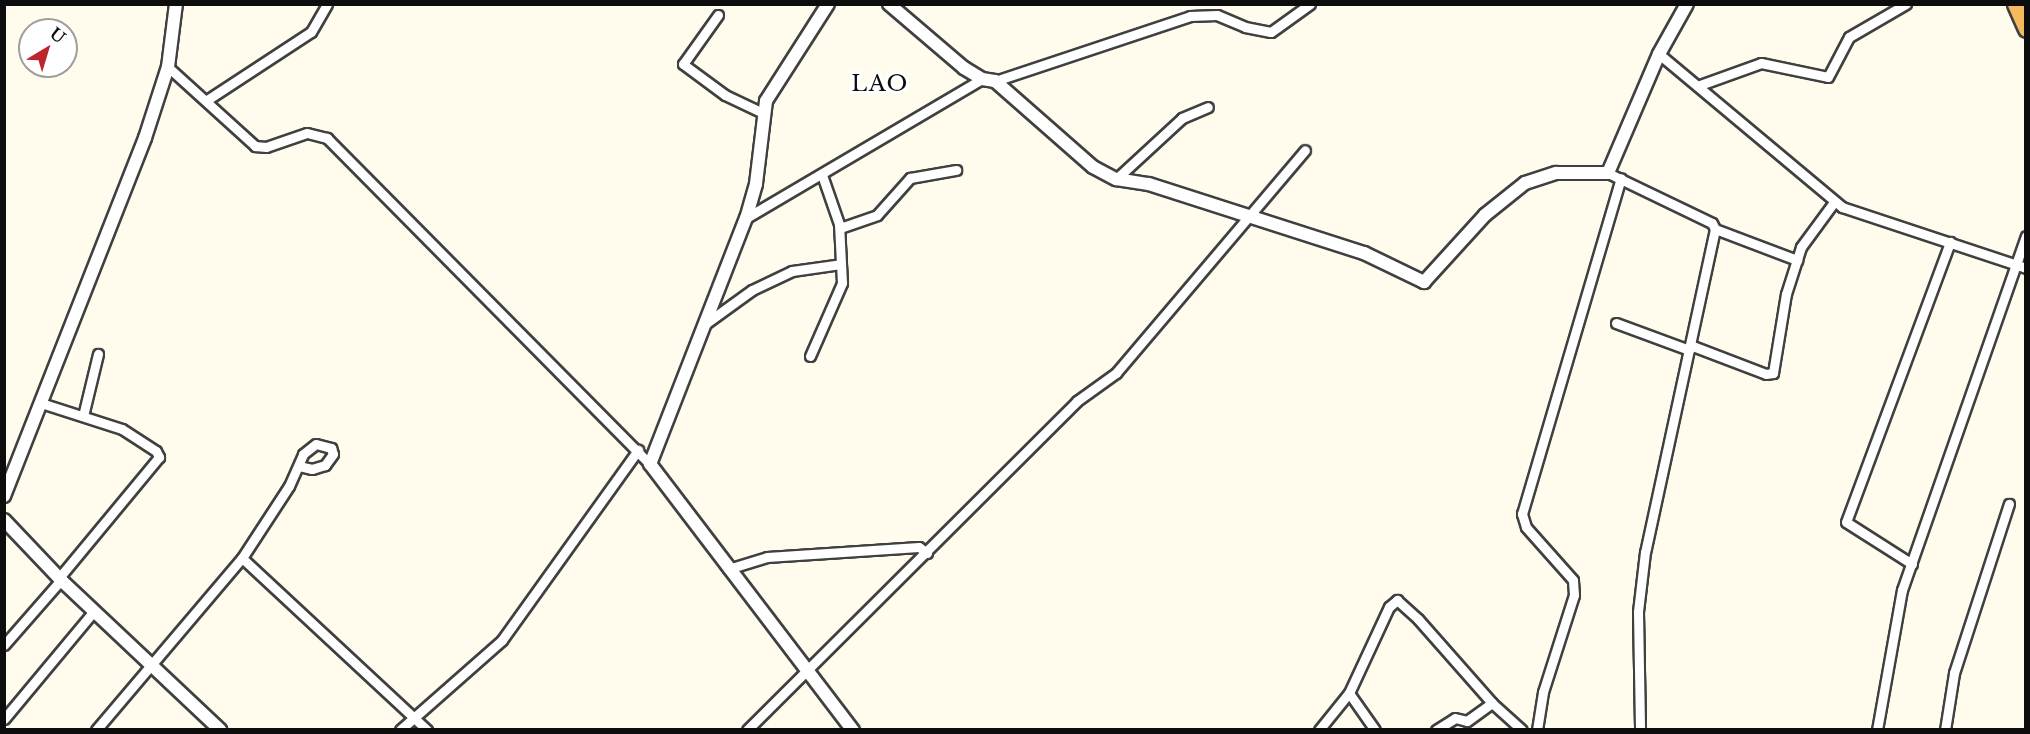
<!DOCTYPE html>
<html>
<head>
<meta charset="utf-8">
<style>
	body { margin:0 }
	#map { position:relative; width:2030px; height:734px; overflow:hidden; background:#fffcee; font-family:"Libre Baskerville",serif }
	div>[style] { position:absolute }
	.roads { filter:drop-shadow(2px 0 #404040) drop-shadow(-2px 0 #404040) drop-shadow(0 2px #404040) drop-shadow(0 -2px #404040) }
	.minor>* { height:9px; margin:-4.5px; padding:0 4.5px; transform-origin:4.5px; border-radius:4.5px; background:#fff }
	.tertiary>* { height:12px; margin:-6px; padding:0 6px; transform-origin:6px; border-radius:6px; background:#fff }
	.trunk>* { height:15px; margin:-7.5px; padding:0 7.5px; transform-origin:7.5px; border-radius:7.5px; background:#f6ba5e }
	span { translate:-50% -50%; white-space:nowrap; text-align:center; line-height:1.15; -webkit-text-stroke:6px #fff; paint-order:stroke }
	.quarter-label { font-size:22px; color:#0d0d0d; letter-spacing:1.5px }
	.frame { position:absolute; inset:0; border:6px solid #0d0d0d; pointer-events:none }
	.north { position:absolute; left:18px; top:18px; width:60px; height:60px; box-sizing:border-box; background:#fff; border:2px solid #9e9e9e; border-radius:50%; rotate:38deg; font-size:16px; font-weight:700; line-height:24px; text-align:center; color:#0d0d0d }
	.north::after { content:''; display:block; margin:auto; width:21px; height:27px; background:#be252c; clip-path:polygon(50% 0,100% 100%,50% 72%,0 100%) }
</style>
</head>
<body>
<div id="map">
	<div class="roads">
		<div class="minor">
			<i style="left:718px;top:15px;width:60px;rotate:125.5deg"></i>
			<i style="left:683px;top:64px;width:52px;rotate:36.4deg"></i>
			<i style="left:725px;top:95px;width:42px;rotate:25.3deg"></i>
			<i style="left:1659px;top:54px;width:239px;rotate:39.9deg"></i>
			<i style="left:1842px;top:207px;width:194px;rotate:18.3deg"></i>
			<i style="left:168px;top:67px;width:118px;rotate:42.2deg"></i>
			<i style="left:255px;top:146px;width:11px;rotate:5deg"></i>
			<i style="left:266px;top:147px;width:43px;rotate:-18.9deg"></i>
			<i style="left:307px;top:133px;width:21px;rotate:14deg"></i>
			<i style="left:327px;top:138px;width:459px;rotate:45.3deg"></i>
			<i style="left:995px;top:81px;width:206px;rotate:-18.4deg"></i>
			<i style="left:1190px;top:16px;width:27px;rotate:-2deg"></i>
			<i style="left:1217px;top:15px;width:30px;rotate:23deg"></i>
			<i style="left:1245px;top:27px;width:26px;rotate:11deg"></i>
			<i style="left:1271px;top:32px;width:48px;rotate:-35.7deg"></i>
			<i style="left:1700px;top:85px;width:65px;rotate:-19.8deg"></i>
			<i style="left:1761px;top:63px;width:68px;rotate:11.8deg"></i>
			<i style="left:1828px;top:77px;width:45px;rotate:-62.3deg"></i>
			<i style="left:1849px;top:37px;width:66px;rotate:-30.1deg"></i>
			<i style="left:207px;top:100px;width:124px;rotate:-33.2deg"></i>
			<i style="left:311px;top:32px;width:32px;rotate:-60deg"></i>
			<i style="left:1608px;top:173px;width:115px;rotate:25.7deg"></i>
			<i style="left:1712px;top:223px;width:7px;rotate:63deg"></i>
			<i style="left:1715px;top:229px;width:330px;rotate:102.2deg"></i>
			<i style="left:1645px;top:552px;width:60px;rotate:96.7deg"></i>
			<i style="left:1638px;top:612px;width:118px;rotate:89deg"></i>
			<i style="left:1116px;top:179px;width:90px;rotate:-42.7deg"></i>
			<i style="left:1182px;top:118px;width:28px;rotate:-23deg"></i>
			<i style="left:746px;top:218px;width:274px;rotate:-30.5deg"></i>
			<i style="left:840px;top:228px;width:39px;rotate:-19deg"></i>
			<i style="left:877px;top:215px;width:50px;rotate:-48.3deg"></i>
			<i style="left:910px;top:178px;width:47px;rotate:-9.9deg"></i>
			<i style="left:1715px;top:229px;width:88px;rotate:20.7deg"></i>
			<i style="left:1616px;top:323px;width:78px;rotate:20.3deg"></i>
			<i style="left:705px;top:324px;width:58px;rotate:-35.9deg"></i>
			<i style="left:752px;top:290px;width:44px;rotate:-25.4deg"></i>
			<i style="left:792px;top:271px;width:49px;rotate:-8.1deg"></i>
			<i style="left:1690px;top:345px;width:81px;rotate:20.9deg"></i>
			<i style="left:1766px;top:374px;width:7px;rotate:-8deg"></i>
			<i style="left:1773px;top:373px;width:80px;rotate:-80.7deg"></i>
			<i style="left:1786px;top:294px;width:49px;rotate:-72.3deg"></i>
			<i style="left:1801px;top:247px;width:56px;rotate:-53.7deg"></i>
			<i style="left:810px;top:356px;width:80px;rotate:-66.3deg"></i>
			<i style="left:842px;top:283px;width:59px;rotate:-92.9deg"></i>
			<i style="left:839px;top:224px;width:52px;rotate:-109.1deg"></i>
			<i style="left:41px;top:403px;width:85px;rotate:17.8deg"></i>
			<i style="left:122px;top:429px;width:40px;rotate:32.9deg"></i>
			<i style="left:156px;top:451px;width:7px;rotate:63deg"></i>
			<i style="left:159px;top:457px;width:157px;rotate:129.6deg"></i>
			<i style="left:83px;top:416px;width:64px;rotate:-76.4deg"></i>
			<i style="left:242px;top:558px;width:253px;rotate:42.9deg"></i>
			<i style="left:1912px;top:564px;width:78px;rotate:-147.5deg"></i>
			<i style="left:1846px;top:522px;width:299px;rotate:-69.6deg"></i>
			<i style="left:728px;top:569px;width:41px;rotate:-17.1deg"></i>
			<i style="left:767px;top:557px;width:152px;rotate:-3.8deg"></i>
			<i style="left:919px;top:547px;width:10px;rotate:37deg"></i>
			<i style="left:4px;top:645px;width:86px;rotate:-48.8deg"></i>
			<i style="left:1349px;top:693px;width:45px;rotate:54.9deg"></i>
			<i style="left:4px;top:719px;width:141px;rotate:-50.2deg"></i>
			<i style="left:96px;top:730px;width:226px;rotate:-49.7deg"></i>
			<i style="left:242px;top:558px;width:86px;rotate:-56.9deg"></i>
			<i style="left:289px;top:486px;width:35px;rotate:-66deg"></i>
			<i style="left:303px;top:454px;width:16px;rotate:-38deg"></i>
			<i style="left:316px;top:444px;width:16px;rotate:15deg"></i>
			<i style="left:331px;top:448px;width:6px;rotate:72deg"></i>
			<i style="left:333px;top:454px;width:14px;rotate:126deg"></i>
			<i style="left:325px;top:465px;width:14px;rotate:163deg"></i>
			<i style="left:312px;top:469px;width:13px;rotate:-167deg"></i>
			<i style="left:400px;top:730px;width:136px;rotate:-41.4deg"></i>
			<i style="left:502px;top:640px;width:234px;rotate:-54.4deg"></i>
			<i style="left:747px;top:730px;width:466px;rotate:-44.9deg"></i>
			<i style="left:1077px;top:401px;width:48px;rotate:-35.7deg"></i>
			<i style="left:1116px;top:373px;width:292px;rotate:-49.7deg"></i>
			<i style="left:1319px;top:730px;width:48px;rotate:-51deg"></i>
			<i style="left:1349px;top:693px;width:95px;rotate:-65.1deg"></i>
			<i style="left:1389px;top:607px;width:11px;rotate:-41deg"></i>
			<i style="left:1397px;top:600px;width:28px;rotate:42deg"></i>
			<i style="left:1418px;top:619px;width:112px;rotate:48.6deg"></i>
			<i style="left:1492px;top:703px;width:40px;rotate:42deg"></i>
			<i style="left:1436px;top:730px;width:22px;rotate:-32deg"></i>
			<i style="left:1455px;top:718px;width:12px;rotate:14deg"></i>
			<i style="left:1467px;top:721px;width:31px;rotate:-36deg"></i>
			<i style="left:1537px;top:730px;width:38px;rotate:-81deg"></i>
			<i style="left:1543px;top:692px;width:102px;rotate:-72.3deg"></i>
			<i style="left:1574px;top:595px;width:15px;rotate:-94deg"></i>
			<i style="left:1573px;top:580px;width:71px;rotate:-131.6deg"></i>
			<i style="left:1526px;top:527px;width:14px;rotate:-107deg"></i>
			<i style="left:1522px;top:514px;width:350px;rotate:-73.6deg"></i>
			<i style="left:1877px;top:730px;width:142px;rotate:-79.9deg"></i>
			<i style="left:1902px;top:590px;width:375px;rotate:-70.7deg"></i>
			<i style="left:1945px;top:730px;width:58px;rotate:-81deg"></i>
			<i style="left:1954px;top:673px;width:178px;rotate:-72deg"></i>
		</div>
		<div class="tertiary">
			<i style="left:828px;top:4px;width:115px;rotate:122.6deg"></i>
			<i style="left:766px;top:101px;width:84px;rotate:96.9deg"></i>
			<i style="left:756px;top:184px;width:35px;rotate:106deg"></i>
			<i style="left:746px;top:218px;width:264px;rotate:111.3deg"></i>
			<i style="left:650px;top:464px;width:335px;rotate:52.7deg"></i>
			<i style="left:889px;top:4px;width:99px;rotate:40.5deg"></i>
			<i style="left:964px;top:68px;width:21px;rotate:31deg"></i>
			<i style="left:982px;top:79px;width:13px;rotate:9deg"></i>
			<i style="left:995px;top:81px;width:130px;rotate:41.3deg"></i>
			<i style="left:1093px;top:167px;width:26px;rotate:28deg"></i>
			<i style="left:1116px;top:179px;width:33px;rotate:9deg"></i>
			<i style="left:1149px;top:184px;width:226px;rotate:17.8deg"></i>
			<i style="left:1364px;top:253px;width:67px;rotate:25.8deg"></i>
			<i style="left:1424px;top:282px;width:91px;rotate:-47.7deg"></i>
			<i style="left:1485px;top:215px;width:51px;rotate:-38.7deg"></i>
			<i style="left:1525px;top:183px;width:33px;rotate:-18deg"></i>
			<i style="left:1556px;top:173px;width:52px"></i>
			<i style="left:1608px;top:173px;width:129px;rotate:-66.8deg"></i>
			<i style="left:1659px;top:54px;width:57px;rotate:-60.8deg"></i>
			<i style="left:4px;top:496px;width:385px;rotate:-68.5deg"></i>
			<i style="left:145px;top:138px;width:75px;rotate:-72.1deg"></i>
			<i style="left:168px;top:67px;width:64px;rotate:-82.8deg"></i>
			<i style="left:4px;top:520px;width:83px;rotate:46.5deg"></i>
			<i style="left:61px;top:580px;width:219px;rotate:43.3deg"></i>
		</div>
		<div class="trunk">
			<i style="left:2015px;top:4px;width:27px;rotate:66deg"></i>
		</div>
	</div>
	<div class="quarter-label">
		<span style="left:880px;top:84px">LAO</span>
	</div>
	<div class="frame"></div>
	<div class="north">U</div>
</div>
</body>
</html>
